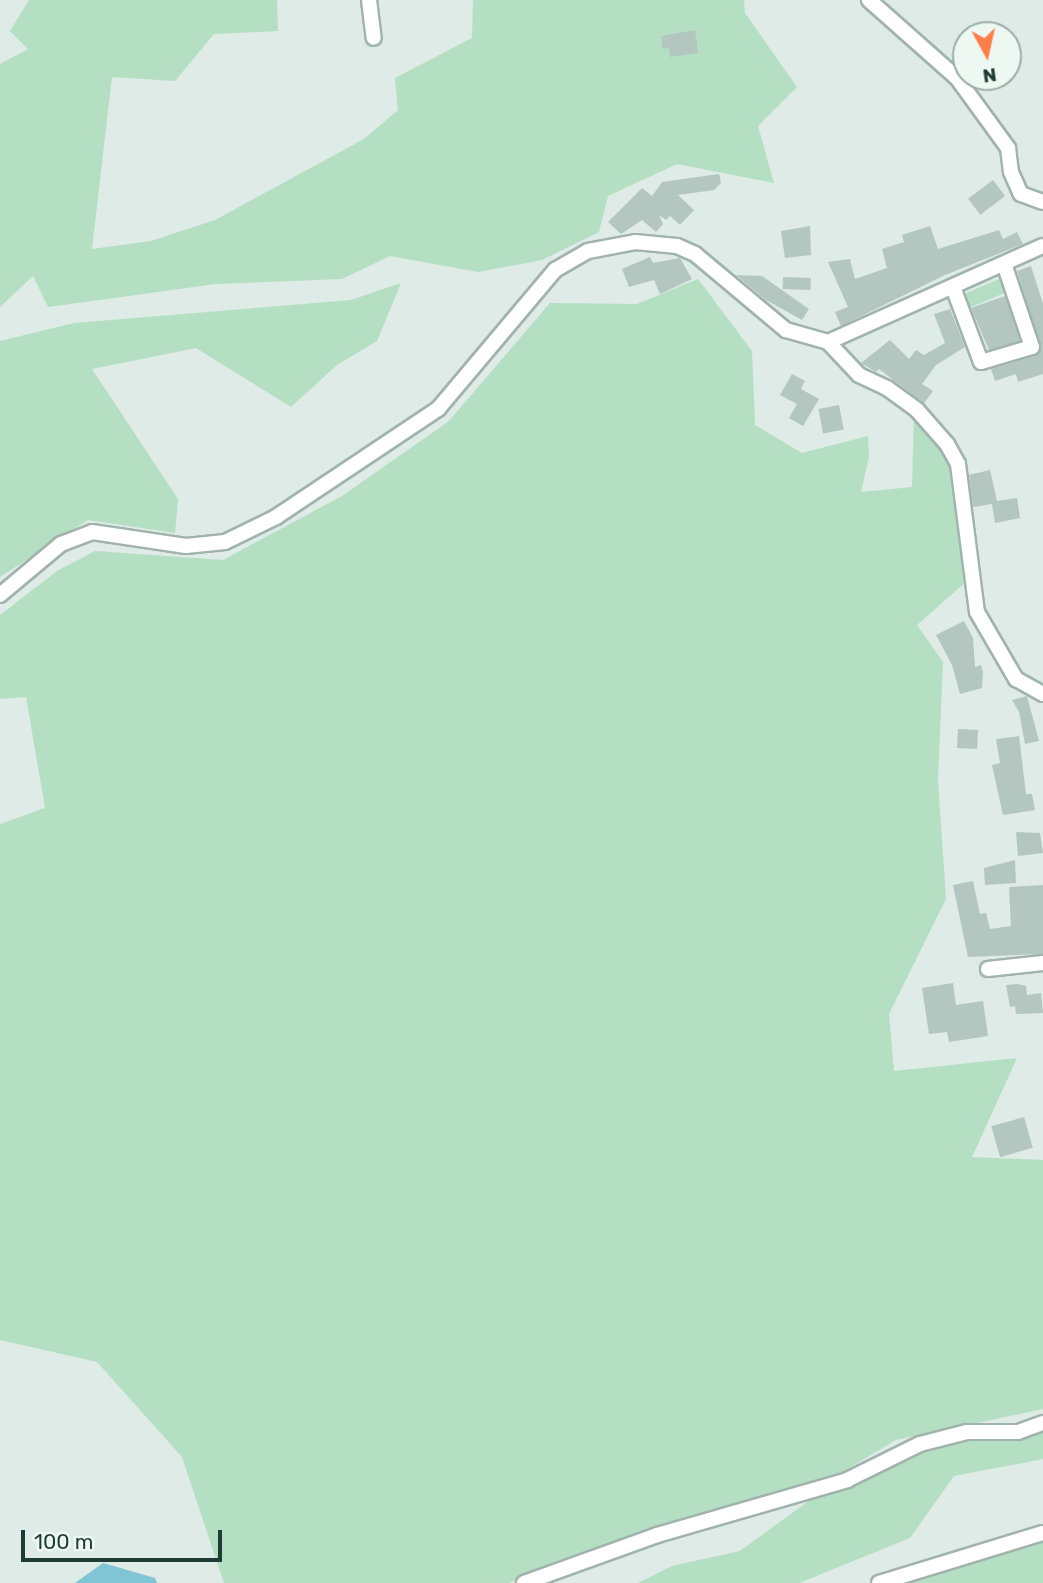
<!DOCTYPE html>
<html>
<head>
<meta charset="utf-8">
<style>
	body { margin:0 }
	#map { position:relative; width:1043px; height:1583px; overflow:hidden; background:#deebe6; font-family:Rubik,sans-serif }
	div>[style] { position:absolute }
	.green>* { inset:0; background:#b4dfc2; transform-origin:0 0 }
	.water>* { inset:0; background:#80c5d6 }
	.building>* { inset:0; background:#b3c6bf; transform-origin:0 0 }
	.roads { filter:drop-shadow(2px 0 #a1b3ad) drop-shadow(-2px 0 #a1b3ad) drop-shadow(0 2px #a1b3ad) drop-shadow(0 -2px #a1b3ad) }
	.street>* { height:14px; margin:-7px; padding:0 7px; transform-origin:7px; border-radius:7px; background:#fff }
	span { translate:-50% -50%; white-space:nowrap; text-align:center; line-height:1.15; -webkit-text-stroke:5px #eef8f3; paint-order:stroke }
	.north { position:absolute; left:952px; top:21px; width:70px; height:70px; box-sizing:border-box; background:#eef8f3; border:2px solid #9bada7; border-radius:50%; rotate:172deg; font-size:19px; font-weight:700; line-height:28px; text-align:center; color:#1e3c35 }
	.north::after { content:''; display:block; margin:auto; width:24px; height:32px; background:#fe7e49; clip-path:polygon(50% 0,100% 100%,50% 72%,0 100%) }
	.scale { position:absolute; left:21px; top:1530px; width:201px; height:32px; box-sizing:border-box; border:4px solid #1e3c35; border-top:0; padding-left:9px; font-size:21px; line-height:24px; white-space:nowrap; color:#1e3c35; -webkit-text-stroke:5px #eef8f3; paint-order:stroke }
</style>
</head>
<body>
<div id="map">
	<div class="green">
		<i style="clip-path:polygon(29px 0,277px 0,278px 31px,214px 34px,175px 81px,112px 77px,92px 249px,151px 241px,215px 220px,364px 139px,398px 110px,395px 78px,472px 38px,473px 0,744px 0,745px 13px,797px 87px,758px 126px,774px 183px,677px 164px,608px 196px,599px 232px,542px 260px,478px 272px,390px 256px,342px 279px,216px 284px,48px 307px,33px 276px,0 307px,0 64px,28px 49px,10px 31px)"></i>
		<i style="clip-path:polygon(698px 279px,752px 351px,755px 425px,802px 453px,868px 436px,869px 457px,861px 492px,912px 487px,914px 413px,943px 447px,954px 470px,967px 581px,917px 625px,943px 662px,938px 781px,946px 899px,889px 1014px,894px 1071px,1017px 1058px,972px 1157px,1043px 1160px,1043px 1409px,896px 1440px,842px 1472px,556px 1561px,509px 1583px,224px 1583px,182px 1457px,97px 1362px,0 1340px,0 824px,45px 808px,26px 697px,0 699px,0 615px,57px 571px,95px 551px,223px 560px,342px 496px,449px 421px,550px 303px,637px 304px)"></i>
		<i style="left:999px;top:279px;width:15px;height:40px;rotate:67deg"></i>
		<i style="clip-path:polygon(401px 283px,377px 341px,337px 365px,291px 407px,196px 348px,92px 369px,178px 499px,175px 533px,88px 520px,0 577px,0 341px,74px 323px,351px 300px)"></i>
		<i style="clip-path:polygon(1043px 1417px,1043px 1459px,954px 1476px,910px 1538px,799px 1583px,638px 1583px,672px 1566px,740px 1551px,810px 1500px,901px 1458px,1002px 1431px,1013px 1432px,1027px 1421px)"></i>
		<i style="clip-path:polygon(1043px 1540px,1043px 1583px,907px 1583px)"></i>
	</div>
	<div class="water">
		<i style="clip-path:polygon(103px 1563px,155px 1578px,157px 1583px,75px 1583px)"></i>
	</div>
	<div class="building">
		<i style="clip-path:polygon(695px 30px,698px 53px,670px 57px,669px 48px,663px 49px,661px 36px)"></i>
		<i style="clip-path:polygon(719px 174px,721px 183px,714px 190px,678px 195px,694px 210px,680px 225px,670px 216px,666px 220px,659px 215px,663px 224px,656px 232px,642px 220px,621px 234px,608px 222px,642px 188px,652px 196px,662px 182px)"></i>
		<i style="left:993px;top:180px;width:20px;height:31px;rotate:53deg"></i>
		<i style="clip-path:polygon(810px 226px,811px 255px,785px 258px,781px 231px)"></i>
		<i style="clip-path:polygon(930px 226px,938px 249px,999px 230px,1003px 239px,1017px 232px,1023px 244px,945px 275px,841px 326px,835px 312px,848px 307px,828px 262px,850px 259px,855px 279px,887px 268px,882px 249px,904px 242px,902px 235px)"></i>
		<i style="clip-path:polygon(650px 257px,653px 263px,680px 258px,692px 279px,660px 294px,654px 280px,629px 287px,622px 269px)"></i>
		<i style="clip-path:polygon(1031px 266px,1043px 304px,1043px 374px,1018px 382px,1016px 374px,995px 381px,991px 369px,1035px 356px,1041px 350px,1017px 271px)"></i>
		<i style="clip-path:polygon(736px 275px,762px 276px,809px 309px,802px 320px,766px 300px)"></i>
		<i style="left:783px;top:277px;width:28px;height:12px;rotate:2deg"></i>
		<i style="clip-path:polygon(1005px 296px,1020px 341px,989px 350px,971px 308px)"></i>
		<i style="clip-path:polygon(950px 309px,965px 347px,936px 365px,922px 384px,933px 391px,924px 403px,879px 369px,876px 372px,861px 363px,890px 340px,909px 359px,916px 350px,924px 355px,945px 343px,934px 314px)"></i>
		<i style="clip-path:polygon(792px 374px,805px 381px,801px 389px,819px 399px,803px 426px,789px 418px,797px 404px,780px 395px)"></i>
		<i style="left:839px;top:405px;width:25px;height:21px;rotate:79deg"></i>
		<i style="clip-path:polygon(990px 470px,997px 501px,1017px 498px,1020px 518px,995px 523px,992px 504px,973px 507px,969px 475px)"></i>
		<i style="clip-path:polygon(964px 621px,973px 638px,975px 667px,981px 665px,983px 672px,982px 688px,960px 694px,952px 665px,936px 635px)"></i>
		<i style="clip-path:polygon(1027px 696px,1039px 741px,1025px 744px,1019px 712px,1012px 700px)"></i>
		<i style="left:958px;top:729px;width:20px;height:19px;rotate:3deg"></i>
		<i style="clip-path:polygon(1019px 736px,1026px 794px,1032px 794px,1035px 810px,1003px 815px,992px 765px,1000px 763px,996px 739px)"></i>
		<i style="clip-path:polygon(1016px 832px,1040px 833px,1043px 853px,1018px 856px)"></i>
		<i style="clip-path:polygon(1015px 860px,1016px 883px,985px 885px,984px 868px)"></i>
		<i style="clip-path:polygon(973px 881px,980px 914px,986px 913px,990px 929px,1011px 926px,1009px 887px,1043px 885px,1043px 954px,968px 957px,953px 885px)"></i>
		<i style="clip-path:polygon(953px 983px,956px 1005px,983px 1001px,988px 1036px,949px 1042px,947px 1032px,929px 1034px,922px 988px)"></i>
		<i style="clip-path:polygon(1017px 984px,1026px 986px,1027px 995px,1041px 993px,1043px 1013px,1016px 1014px,1015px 1006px,1010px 1007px,1006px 985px)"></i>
		<i style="left:1024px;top:1117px;width:32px;height:34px;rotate:74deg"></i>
	</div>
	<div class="roads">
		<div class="street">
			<i style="left:369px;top:0;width:38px;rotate:83deg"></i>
			<i style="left:869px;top:0;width:118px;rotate:41.6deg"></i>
			<i style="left:957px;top:78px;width:87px;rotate:53.9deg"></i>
			<i style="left:1008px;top:148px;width:24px;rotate:83deg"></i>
			<i style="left:1011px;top:172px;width:24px;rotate:66deg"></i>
			<i style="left:1021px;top:194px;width:23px;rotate:20deg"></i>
			<i style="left:953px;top:287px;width:80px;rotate:69.5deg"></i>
			<i style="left:981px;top:362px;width:53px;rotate:-16.4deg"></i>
			<i style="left:1032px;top:347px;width:88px;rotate:-108.6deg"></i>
			<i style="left:828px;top:342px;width:45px;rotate:46.8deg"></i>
			<i style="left:859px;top:375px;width:31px;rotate:25deg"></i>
			<i style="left:887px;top:388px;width:37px;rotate:36deg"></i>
			<i style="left:917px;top:410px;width:45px;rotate:48.6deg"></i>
			<i style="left:947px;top:444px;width:23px;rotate:61deg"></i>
			<i style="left:958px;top:464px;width:149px;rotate:82.7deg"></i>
			<i style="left:977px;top:612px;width:78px;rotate:59.8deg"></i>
			<i style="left:1016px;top:679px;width:31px;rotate:29deg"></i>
			<i style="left:0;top:595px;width:80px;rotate:-39.9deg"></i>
			<i style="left:61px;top:544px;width:33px;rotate:-21deg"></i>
			<i style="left:92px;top:532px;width:95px;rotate:8.5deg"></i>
			<i style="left:186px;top:546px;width:39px;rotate:-6deg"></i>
			<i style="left:225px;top:542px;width:57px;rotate:-26.1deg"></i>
			<i style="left:276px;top:517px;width:195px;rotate:-33.7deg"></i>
			<i style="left:438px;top:409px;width:182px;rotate:-49.9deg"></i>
			<i style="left:555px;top:270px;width:38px;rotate:-30deg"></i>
			<i style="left:588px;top:251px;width:48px;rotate:-10.8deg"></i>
			<i style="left:635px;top:242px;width:42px;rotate:5.4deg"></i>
			<i style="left:677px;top:246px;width:20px;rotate:24deg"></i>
			<i style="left:695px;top:254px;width:119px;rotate:39.9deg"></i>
			<i style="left:786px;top:330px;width:44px;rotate:15.9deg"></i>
			<i style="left:828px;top:342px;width:235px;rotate:-24.1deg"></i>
			<i style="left:988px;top:969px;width:55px;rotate:-6.2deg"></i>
			<i style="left:524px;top:1583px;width:141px;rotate:-19.8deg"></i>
			<i style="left:657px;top:1535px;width:198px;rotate:-16.1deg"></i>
			<i style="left:847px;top:1480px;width:81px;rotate:-26.3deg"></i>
			<i style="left:920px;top:1444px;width:49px;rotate:-14.3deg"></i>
			<i style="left:967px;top:1432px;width:51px"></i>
			<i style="left:1018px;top:1432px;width:27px;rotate:-20deg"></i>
			<i style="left:879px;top:1583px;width:171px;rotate:-17deg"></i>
		</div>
	</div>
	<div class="north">N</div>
	<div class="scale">100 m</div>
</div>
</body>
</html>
